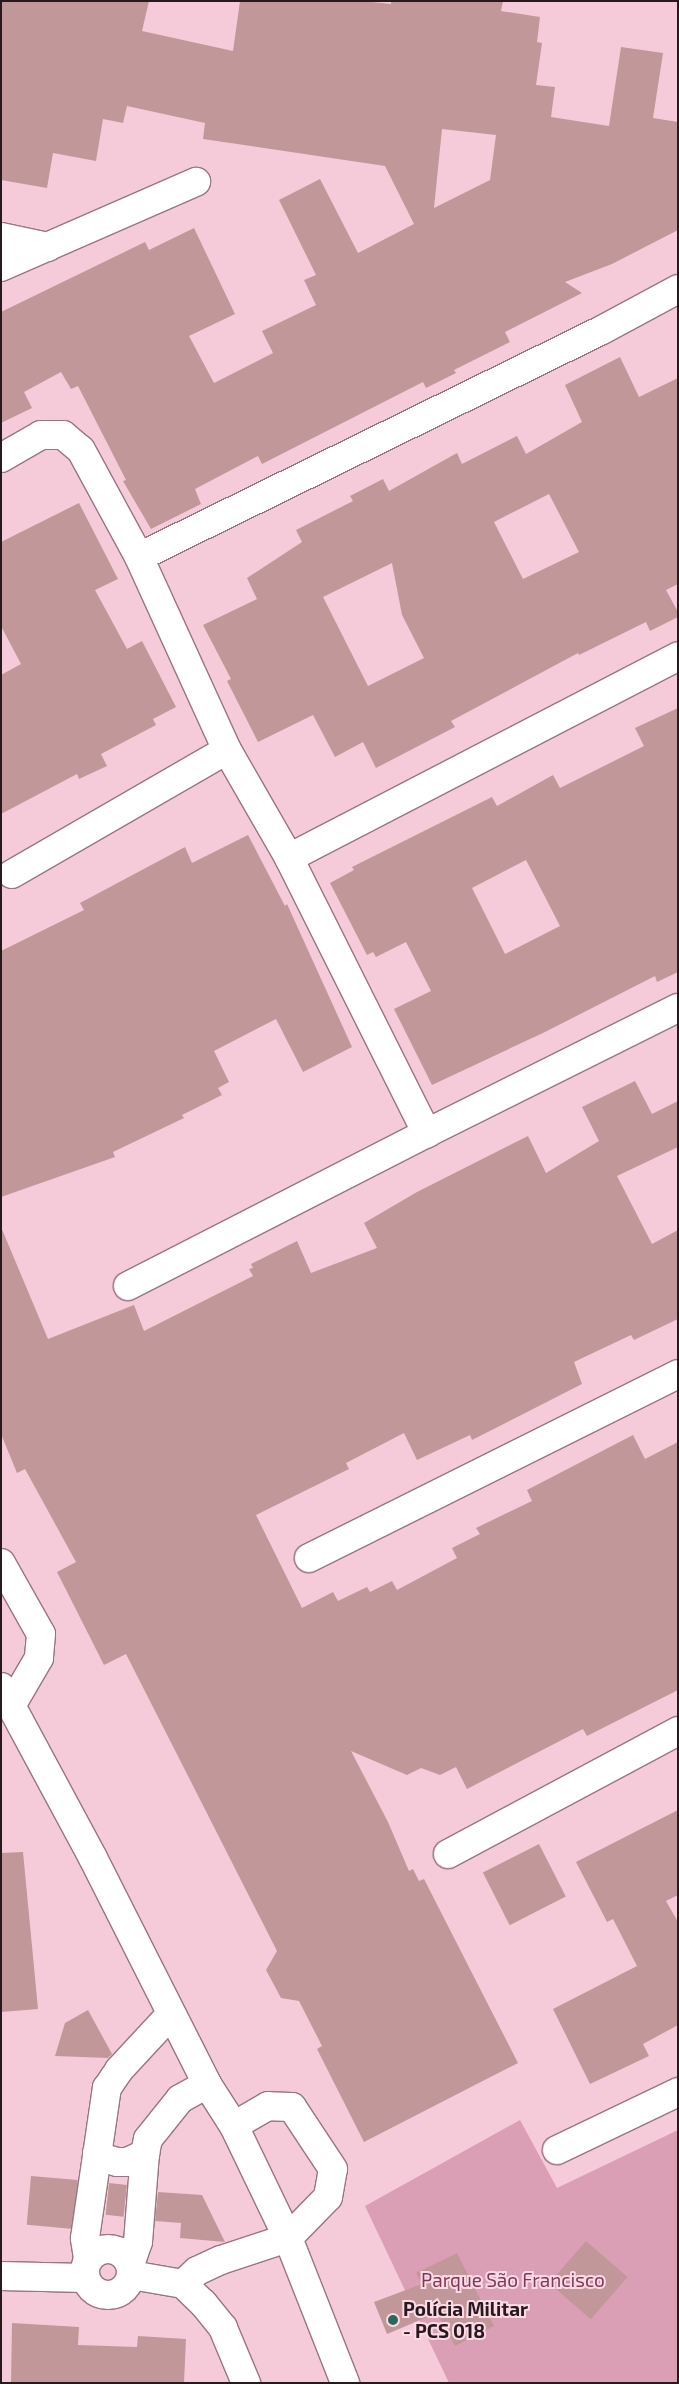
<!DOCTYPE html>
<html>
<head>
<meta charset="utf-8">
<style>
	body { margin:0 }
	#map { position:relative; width:679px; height:2384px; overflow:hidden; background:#f5cbda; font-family:"Exo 2",sans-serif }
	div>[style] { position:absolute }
	.green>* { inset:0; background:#da9fb5 }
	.building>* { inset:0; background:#c29799; transform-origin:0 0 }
	.roads { filter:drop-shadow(1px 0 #9a7482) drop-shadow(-1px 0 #9a7482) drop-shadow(0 1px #9a7482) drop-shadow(0 -1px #9a7482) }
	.minor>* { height:28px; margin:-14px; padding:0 14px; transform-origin:14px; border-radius:14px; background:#fff }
	.minor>.ring { margin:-14px; padding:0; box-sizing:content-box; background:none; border:28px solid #fff; border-radius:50% }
	.dots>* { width:14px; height:14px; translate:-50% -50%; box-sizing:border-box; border:2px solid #fddbe6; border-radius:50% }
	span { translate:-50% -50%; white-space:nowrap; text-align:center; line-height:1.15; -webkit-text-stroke:4px #fddbe6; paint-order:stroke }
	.park-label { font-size:19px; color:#833758 }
	.poi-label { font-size:19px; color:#27191e; font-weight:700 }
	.left { translate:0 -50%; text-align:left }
	.frame { position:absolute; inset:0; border:2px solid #27191e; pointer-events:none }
</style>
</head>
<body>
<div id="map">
	<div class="green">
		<i style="clip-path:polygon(520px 2120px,557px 2188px,678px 2130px,678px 2383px,449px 2383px,365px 2206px)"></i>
	</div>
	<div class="building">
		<i style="clip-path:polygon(evenodd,1px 1px,149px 1px,142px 31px,233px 51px,240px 1px,362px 1px,391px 4px,391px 1px,503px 1px,501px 11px,540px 17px,537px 42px,542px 43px,536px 85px,555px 87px,551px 117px,609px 126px,621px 47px,663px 53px,653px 118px,678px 122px,678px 230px,612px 264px,565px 282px,582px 293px,505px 332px,510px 342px,454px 370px,456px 373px,426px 388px,423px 382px,262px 464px,258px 456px,195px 489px,201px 504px,151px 529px,123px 481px,126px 480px,78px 386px,71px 389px,61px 372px,24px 392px,32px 408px,1px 423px,1px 312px,145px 242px,149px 250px,194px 228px,235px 314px,189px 336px,214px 383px,273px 353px,262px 331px,316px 305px,304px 280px,316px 275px,279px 200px,320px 179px,358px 253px,414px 224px,385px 166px,203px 139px,205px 123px,127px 106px,123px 123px,103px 119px,96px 161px,53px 153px,47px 188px,1px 180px,1px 1px,442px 129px,496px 135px,490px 180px,434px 208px,442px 129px)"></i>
		<i style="clip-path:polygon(evenodd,620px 357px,639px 397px,678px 378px,678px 584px,666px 590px,678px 612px,678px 617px,650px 631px,646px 622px,579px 655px,578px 653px,451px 721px,455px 727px,376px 768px,363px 742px,335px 757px,313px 715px,258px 742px,227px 681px,231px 679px,203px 625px,257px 599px,247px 578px,302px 542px,296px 530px,353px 501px,350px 496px,383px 479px,389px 491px,457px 453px,462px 464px,517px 436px,526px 454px,582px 422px,565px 385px,620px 357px,549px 494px,579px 552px,523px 579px,494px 522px,549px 494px,620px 357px,392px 563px,402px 615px,424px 658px,368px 686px,323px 597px,392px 563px)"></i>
		<i style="clip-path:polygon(79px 503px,118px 579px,95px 590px,127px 649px,142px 641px,176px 707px,153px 719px,156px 725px,101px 754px,107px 766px,79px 779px,77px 774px,1px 814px,1px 675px,21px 664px,1px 626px,1px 542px)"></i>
		<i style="clip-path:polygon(evenodd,678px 708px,678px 972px,657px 982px,655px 976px,545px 1032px,432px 1085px,394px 1009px,431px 991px,406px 942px,376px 957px,373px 952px,367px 955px,330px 883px,354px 870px,352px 867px,492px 797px,497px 806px,553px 775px,560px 788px,644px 746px,635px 728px,678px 708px,526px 860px,560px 926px,505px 954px,472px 888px,526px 860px)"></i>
		<i style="clip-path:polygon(248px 835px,285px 906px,287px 904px,352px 1047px,303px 1072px,276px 1019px,214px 1051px,229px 1082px,218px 1088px,222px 1095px,182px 1115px,184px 1118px,113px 1152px,115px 1157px,1px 1197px,1px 951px,84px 910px,80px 903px,185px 847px,192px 863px)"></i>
		<i style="clip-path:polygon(635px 1081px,652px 1114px,678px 1101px,678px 1147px,617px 1176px,652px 1244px,678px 1230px,678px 1319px,634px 1340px,631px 1335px,574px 1362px,582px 1384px,472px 1440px,470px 1435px,417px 1460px,404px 1433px,346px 1463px,349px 1469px,256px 1515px,302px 1608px,333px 1592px,338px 1601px,367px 1587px,370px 1592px,392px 1581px,397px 1590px,457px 1558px,452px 1548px,480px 1534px,476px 1528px,532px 1501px,527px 1490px,633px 1435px,645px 1459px,678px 1442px,678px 1690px,587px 1736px,583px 1729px,467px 1789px,456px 1767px,440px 1775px,421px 1768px,407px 1775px,351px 1751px,388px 1822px,409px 1871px,413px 1869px,419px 1881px,424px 1879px,518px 2063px,364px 2142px,317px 2049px,322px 2046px,299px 2001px,281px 1998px,266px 1970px,277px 1951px,126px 1654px,104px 1665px,57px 1572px,76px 1562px,25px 1469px,17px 1473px,1px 1434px,1px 1227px,48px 1339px,134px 1305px,144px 1331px,253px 1276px,249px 1269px,253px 1268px,251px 1264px,297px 1241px,311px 1273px,377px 1248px,364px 1223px,417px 1192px,528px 1136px,546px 1173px,599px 1141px,582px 1107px)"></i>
		<i style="clip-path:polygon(678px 1810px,678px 1895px,666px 1901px,678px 1922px,678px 2025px,643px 2044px,649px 2056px,590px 2084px,553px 2009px,637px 1966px,613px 1919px,607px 1922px,576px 1862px)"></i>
		<i style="left:539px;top:1844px;width:59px;height:63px;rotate:63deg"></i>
		<i style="clip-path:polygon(23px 1852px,38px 2009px,1px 2012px,1px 1853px)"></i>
		<i style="clip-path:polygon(88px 2010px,112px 2054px,108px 2058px,55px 2056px,65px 2023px)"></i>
		<i style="left:31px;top:2176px;width:47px;height:49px;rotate:5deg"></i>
		<i style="left:109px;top:2183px;width:18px;height:32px;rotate:6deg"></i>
		<i style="clip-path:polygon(158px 2192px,202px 2195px,225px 2242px,180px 2238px,181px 2223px,155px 2221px)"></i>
		<i style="left:586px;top:2241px;width:55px;height:56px;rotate:41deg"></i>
		<i style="clip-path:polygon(457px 2253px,494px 2326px,455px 2346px,437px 2313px,387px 2334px,374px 2302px,422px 2284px,416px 2273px)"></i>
		<i style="clip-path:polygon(12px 2323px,79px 2327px,78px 2345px,137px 2347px,138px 2336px,186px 2339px,184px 2383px,11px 2383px)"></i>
	</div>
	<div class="roads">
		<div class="minor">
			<i style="left:1px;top:237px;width:48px;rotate:12deg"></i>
			<i style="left:1px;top:267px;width:213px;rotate:-23.6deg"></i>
			<i style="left:1px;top:458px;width:46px;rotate:-29.9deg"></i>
			<i style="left:41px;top:435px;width:22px"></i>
			<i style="left:63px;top:435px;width:23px;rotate:40deg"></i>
			<i style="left:81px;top:450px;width:122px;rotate:61.5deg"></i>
			<i style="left:139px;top:557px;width:212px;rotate:65.5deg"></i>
			<i style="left:227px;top:750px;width:125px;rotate:60.1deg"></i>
			<i style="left:289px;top:858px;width:308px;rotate:63.4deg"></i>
			<i style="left:139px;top:557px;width:516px;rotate:-26.12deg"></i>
			<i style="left:602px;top:330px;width:86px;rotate:-28.3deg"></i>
			<i style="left:289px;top:858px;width:438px;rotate:-27.4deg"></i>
			<i style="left:12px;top:874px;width:248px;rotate:-30deg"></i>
			<i style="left:128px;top:1286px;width:336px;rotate:-27.1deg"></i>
			<i style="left:427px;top:1133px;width:280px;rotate:-26.5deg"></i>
			<i style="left:309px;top:1558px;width:412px;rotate:-26.5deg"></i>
			<i style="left:1px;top:1563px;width:81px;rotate:60.6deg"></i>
			<i style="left:41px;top:1634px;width:24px;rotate:95deg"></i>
			<i style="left:39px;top:1658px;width:56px;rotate:120.3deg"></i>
			<i style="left:1px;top:1687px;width:194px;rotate:61.7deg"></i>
			<i style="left:93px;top:1858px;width:253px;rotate:63.2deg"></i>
			<i style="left:207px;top:2084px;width:50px;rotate:57.3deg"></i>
			<i style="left:234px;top:2126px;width:124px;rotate:64.3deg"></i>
			<i style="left:288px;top:2238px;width:156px;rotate:68.5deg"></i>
			<i style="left:448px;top:1854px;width:261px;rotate:-28.1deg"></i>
			<i style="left:557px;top:2150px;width:134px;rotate:-25.6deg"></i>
			<i style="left:97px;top:2153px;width:11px;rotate:34deg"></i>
			<i style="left:106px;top:2159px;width:11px;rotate:15deg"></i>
			<i style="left:117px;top:2162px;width:10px"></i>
			<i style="left:127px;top:2162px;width:20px;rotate:-24deg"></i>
			<i class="ring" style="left:85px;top:2249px;width:18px;height:18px"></i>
			<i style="left:88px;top:2258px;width:20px;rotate:-99deg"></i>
			<i style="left:85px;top:2238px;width:152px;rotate:-81.7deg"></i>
			<i style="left:107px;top:2088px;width:22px;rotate:-56deg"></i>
			<i style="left:119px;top:2070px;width:76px;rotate:-47.1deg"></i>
			<i style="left:130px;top:2265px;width:24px;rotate:-71deg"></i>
			<i style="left:138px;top:2242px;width:88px;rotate:-85.5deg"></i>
			<i style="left:145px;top:2154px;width:15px;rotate:-79deg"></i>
			<i style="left:148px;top:2139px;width:51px;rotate:-51.3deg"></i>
			<i style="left:180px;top:2099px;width:31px;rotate:-29deg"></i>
			<i style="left:131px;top:2275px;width:53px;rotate:9.8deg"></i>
			<i style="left:183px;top:2284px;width:28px;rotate:44deg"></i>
			<i style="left:203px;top:2303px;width:32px;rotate:51deg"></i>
			<i style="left:223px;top:2328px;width:60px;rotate:67.3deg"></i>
			<i style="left:1px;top:2276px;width:84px;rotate:1.4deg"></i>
			<i style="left:183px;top:2284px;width:19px;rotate:-43deg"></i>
			<i style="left:197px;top:2271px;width:26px;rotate:-25deg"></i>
			<i style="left:221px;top:2260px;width:71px;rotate:-18.2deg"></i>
			<i style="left:288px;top:2238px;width:57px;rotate:-45.7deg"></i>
			<i style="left:328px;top:2197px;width:28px;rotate:-80deg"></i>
			<i style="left:333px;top:2169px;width:74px;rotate:-123.5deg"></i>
			<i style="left:292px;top:2107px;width:24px;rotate:-178deg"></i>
			<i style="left:268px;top:2106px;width:39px;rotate:150deg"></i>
		</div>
	</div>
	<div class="dots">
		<i style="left:393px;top:2320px;background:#27695a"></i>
	</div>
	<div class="park-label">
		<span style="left:513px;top:2280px">Parque São Francisco</span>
	</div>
	<div class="poi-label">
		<span class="left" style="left:403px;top:2320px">Polícia Militar<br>- PCS 018</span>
	</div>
	<div class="frame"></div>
</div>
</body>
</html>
